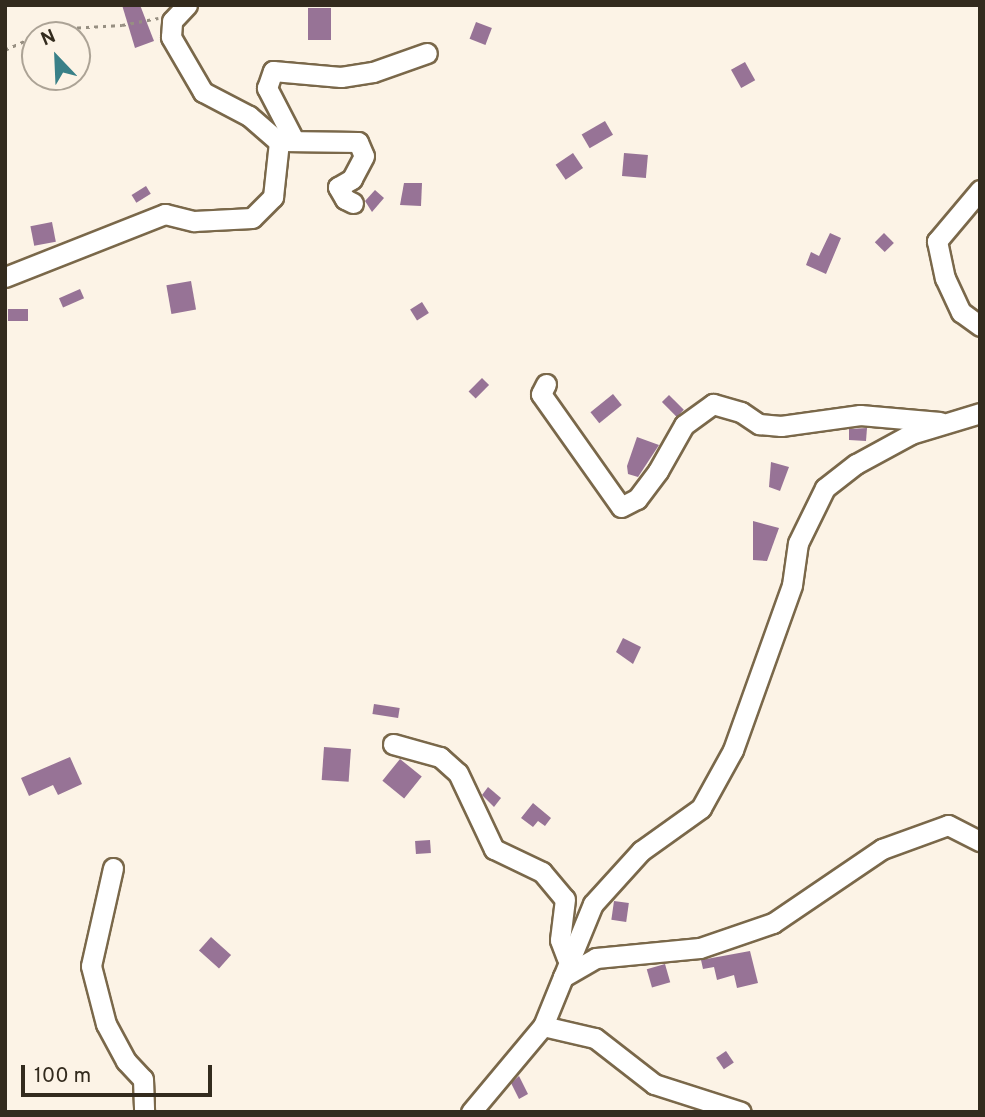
<!DOCTYPE html>
<html>
<head>
<meta charset="utf-8">
<style>
	body { margin:0 }
	#map { position:relative; width:985px; height:1117px; overflow:hidden; background:#fcf3e6; font-family:Overpass,sans-serif }
	div>[style] { position:absolute }
	.building>* { inset:0; background:#977396; transform-origin:0 0 }
	.path>* { height:2.5px; margin-top:-1.25px; transform-origin:0; background:repeating-linear-gradient(90deg,#978f82 0 3.5px,transparent 0 8.5px) }
	.roads { filter:drop-shadow(2px 0 #7a684a) drop-shadow(-2px 0 #7a684a) drop-shadow(0 2px #7a684a) drop-shadow(0 -2px #7a684a) }
	.minor>* { height:19px; margin:-9.5px; padding:0 9.5px; transform-origin:9.5px; border-radius:9.5px; background:#fff }
	span { translate:-50% -50%; white-space:nowrap; text-align:center; line-height:1.15; -webkit-text-stroke:5px #fcf3e6; paint-order:stroke }
	.frame { position:absolute; inset:0; border:7px solid #332b1e; pointer-events:none }
	.north { position:absolute; left:21px; top:21px; width:70px; height:70px; box-sizing:border-box; background:#fcf3e6; border:2px solid #aca396; border-radius:50%; rotate:337deg; font-size:19px; font-weight:700; line-height:28px; text-align:center; color:#332b1e }
	.north::after { content:''; display:block; margin:auto; width:24px; height:32px; background:#398088; clip-path:polygon(50% 0,100% 100%,50% 72%,0 100%) }
	.scale { position:absolute; left:21px; top:1065px; width:191px; height:32px; box-sizing:border-box; border:4px solid #332b1e; border-top:0; padding-left:9px; font-size:21px; line-height:24px; white-space:nowrap; color:#332b1e; -webkit-text-stroke:5px #fcf3e6; paint-order:stroke }
</style>
</head>
<body>
<div id="map">
	<div class="building">
		<i style="clip-path:polygon(122px 5px,140px 5px,154px 41px,135px 48px)"></i>
		<i style="left:308px;top:8px;width:23px;height:32px"></i>
		<i style="left:476px;top:22px;width:17px;height:18px;rotate:21deg"></i>
		<i style="left:745px;top:62px;width:21px;height:16px;rotate:61deg"></i>
		<i style="left:605px;top:121px;width:16px;height:27px;rotate:60deg"></i>
		<i style="left:573px;top:153px;width:18px;height:21px;rotate:56deg"></i>
		<i style="left:624px;top:153px;width:24px;height:23px;rotate:5deg"></i>
		<i style="clip-path:polygon(404px 183px,422px 183px,421px 206px,400px 205px)"></i>
		<i style="left:146px;top:186px;width:9px;height:17px;rotate:58deg"></i>
		<i style="clip-path:polygon(375px 190px,384px 198px,372px 212px,365px 201px)"></i>
		<i style="left:52px;top:222px;width:20px;height:22px;rotate:79deg"></i>
		<i style="clip-path:polygon(830px 233px,841px 238px,826px 274px,806px 265px,811px 252px,819px 256px)"></i>
		<i style="left:884px;top:233px;width:14px;height:13px;rotate:45deg"></i>
		<i style="left:191px;top:281px;width:29px;height:25px;rotate:80deg"></i>
		<i style="left:80px;top:289px;width:10px;height:23px;rotate:66deg"></i>
		<i style="left:422px;top:302px;width:13px;height:14px;rotate:58deg"></i>
		<i style="left:8px;top:309px;width:20px;height:12px"></i>
		<i style="left:482px;top:378px;width:10px;height:19px;rotate:45deg"></i>
		<i style="left:613px;top:394px;width:14px;height:29px;rotate:51deg"></i>
		<i style="left:669px;top:395px;width:21px;height:10px;rotate:45deg"></i>
		<i style="clip-path:polygon(867px 428px,866px 441px,849px 440px,849px 429px)"></i>
		<i style="clip-path:polygon(637px 437px,659px 445px,638px 477px,628px 474px,627px 466px)"></i>
		<i style="clip-path:polygon(771px 462px,789px 467px,780px 491px,769px 487px)"></i>
		<i style="clip-path:polygon(753px 521px,779px 528px,767px 561px,753px 560px)"></i>
		<i style="clip-path:polygon(623px 638px,641px 647px,633px 664px,616px 652px)"></i>
		<i style="left:374px;top:704px;width:26px;height:10px;rotate:9deg"></i>
		<i style="left:324px;top:747px;width:27px;height:33px;rotate:4deg"></i>
		<i style="clip-path:polygon(70px 757px,82px 784px,58px 795px,53px 785px,29px 796px,21px 778px)"></i>
		<i style="left:400px;top:759px;width:28px;height:28px;rotate:39deg"></i>
		<i style="clip-path:polygon(488px 787px,501px 798px,494px 807px,482px 795px)"></i>
		<i style="clip-path:polygon(533px 803px,551px 818px,545px 826px,538px 821px,533px 827px,521px 818px)"></i>
		<i style="left:430px;top:840px;width:13px;height:15px;rotate:86deg"></i>
		<i style="left:614px;top:901px;width:15px;height:19px;rotate:8deg"></i>
		<i style="left:211px;top:937px;width:27px;height:18px;rotate:42deg"></i>
		<i style="clip-path:polygon(750px 951px,758px 983px,737px 988px,734px 975px,717px 980px,714px 967px,703px 969px,701px 960px)"></i>
		<i style="left:665px;top:964px;width:19px;height:19px;rotate:74deg"></i>
		<i style="left:726px;top:1051px;width:14px;height:12px;rotate:56deg"></i>
		<i style="clip-path:polygon(519px 1076px,528px 1094px,519px 1099px,511px 1083px)"></i>
	</div>
	<div class="path">
		<i style="left:38px;top:35px;width:15px;rotate:-23deg"></i>
		<i style="left:52px;top:29px;width:70px;rotate:-3.3deg"></i>
		<i style="left:122px;top:25px;width:37px;rotate:-11deg"></i>
		<i style="left:5px;top:50px;width:33px;rotate:-25deg"></i>
	</div>
	<div class="roads">
		<div class="minor">
			<i style="left:294px;top:140px;width:59px;rotate:-117.4deg"></i>
			<i style="left:267px;top:88px;width:18px;rotate:-71deg"></i>
			<i style="left:273px;top:71px;width:68px;rotate:5deg"></i>
			<i style="left:341px;top:77px;width:32px;rotate:-9deg"></i>
			<i style="left:373px;top:72px;width:57px;rotate:-19.4deg"></i>
			<i style="left:283px;top:141px;width:75px;rotate:0.8deg"></i>
			<i style="left:358px;top:142px;width:15px;rotate:67deg"></i>
			<i style="left:364px;top:156px;width:26px;rotate:118deg"></i>
			<i style="left:352px;top:179px;width:16px;rotate:150deg"></i>
			<i style="left:338px;top:187px;width:14px;rotate:60deg"></i>
			<i style="left:345px;top:199px;width:9px;rotate:27deg"></i>
			<i style="left:980px;top:190px;width:67px;rotate:130.1deg"></i>
			<i style="left:937px;top:241px;width:38px;rotate:78deg"></i>
			<i style="left:945px;top:278px;width:38px;rotate:65deg"></i>
			<i style="left:961px;top:312px;width:24px;rotate:36deg"></i>
			<i style="left:5px;top:277px;width:172px;rotate:-21.5deg"></i>
			<i style="left:165px;top:214px;width:30px;rotate:14deg"></i>
			<i style="left:194px;top:221px;width:58px;rotate:-3deg"></i>
			<i style="left:252px;top:218px;width:30px;rotate:-45deg"></i>
			<i style="left:273px;top:197px;width:55px;rotate:-83.8deg"></i>
			<i style="left:279px;top:142px;width:40px;rotate:-139deg"></i>
			<i style="left:249px;top:116px;width:52px;rotate:-152.4deg"></i>
			<i style="left:203px;top:92px;width:64px;rotate:-120.2deg"></i>
			<i style="left:171px;top:37px;width:16px;rotate:-86deg"></i>
			<i style="left:172px;top:21px;width:22px;rotate:-47deg"></i>
			<i style="left:546px;top:384px;width:11px;rotate:117deg"></i>
			<i style="left:541px;top:394px;width:138px;rotate:54.7deg"></i>
			<i style="left:621px;top:507px;width:18px;rotate:-27deg"></i>
			<i style="left:637px;top:499px;width:35px;rotate:-53deg"></i>
			<i style="left:658px;top:471px;width:53px;rotate:-60.5deg"></i>
			<i style="left:684px;top:425px;width:36px;rotate:-36deg"></i>
			<i style="left:713px;top:404px;width:29px;rotate:16deg"></i>
			<i style="left:741px;top:412px;width:22px;rotate:34deg"></i>
			<i style="left:759px;top:424px;width:22px;rotate:5deg"></i>
			<i style="left:781px;top:426px;width:80px;rotate:-7.9deg"></i>
			<i style="left:860px;top:415px;width:80px;rotate:5deg"></i>
			<i style="left:393px;top:744px;width:49px;rotate:15.5deg"></i>
			<i style="left:440px;top:757px;width:24px;rotate:42deg"></i>
			<i style="left:458px;top:773px;width:84px;rotate:64.7deg"></i>
			<i style="left:494px;top:849px;width:53px;rotate:25.6deg"></i>
			<i style="left:542px;top:872px;width:35px;rotate:50deg"></i>
			<i style="left:565px;top:899px;width:41px;rotate:97deg"></i>
			<i style="left:560px;top:940px;width:19px;rotate:69deg"></i>
			<i style="left:113px;top:868px;width:100px;rotate:102.7deg"></i>
			<i style="left:91px;top:966px;width:60px;rotate:75.5deg"></i>
			<i style="left:106px;top:1024px;width:42px;rotate:61.6deg"></i>
			<i style="left:126px;top:1061px;width:25px;rotate:47deg"></i>
			<i style="left:143px;top:1079px;width:33px;rotate:88deg"></i>
			<i style="left:563px;top:977px;width:79px;rotate:-67.7deg"></i>
			<i style="left:593px;top:904px;width:72px;rotate:-47.8deg"></i>
			<i style="left:641px;top:851px;width:74px;rotate:-35.6deg"></i>
			<i style="left:701px;top:808px;width:66px;rotate:-61.1deg"></i>
			<i style="left:733px;top:750px;width:175px;rotate:-70.3deg"></i>
			<i style="left:792px;top:585px;width:42px;rotate:-81.9deg"></i>
			<i style="left:798px;top:543px;width:61px;rotate:-63.9deg"></i>
			<i style="left:825px;top:488px;width:39px;rotate:-38deg"></i>
			<i style="left:856px;top:464px;width:63px;rotate:-28.6deg"></i>
			<i style="left:911px;top:434px;width:72px;rotate:-16.9deg"></i>
			<i style="left:543px;top:1026px;width:53px;rotate:13deg"></i>
			<i style="left:595px;top:1038px;width:75px;rotate:37.9deg"></i>
			<i style="left:654px;top:1084px;width:91px;rotate:17.8deg"></i>
			<i style="left:471px;top:1112px;width:112px;rotate:-50.1deg"></i>
			<i style="left:543px;top:1026px;width:53px;rotate:-67.8deg"></i>
			<i style="left:563px;top:977px;width:38px;rotate:-30deg"></i>
			<i style="left:596px;top:958px;width:104px;rotate:-5.5deg"></i>
			<i style="left:700px;top:948px;width:77px;rotate:-18.9deg"></i>
			<i style="left:773px;top:923px;width:132px;rotate:-34.2deg"></i>
			<i style="left:882px;top:849px;width:70px;rotate:-20deg"></i>
			<i style="left:948px;top:825px;width:36px;rotate:27deg"></i>
		</div>
	</div>
	<div class="frame"></div>
	<div class="north">N</div>
	<div class="scale">100 m</div>
</div>
</body>
</html>
